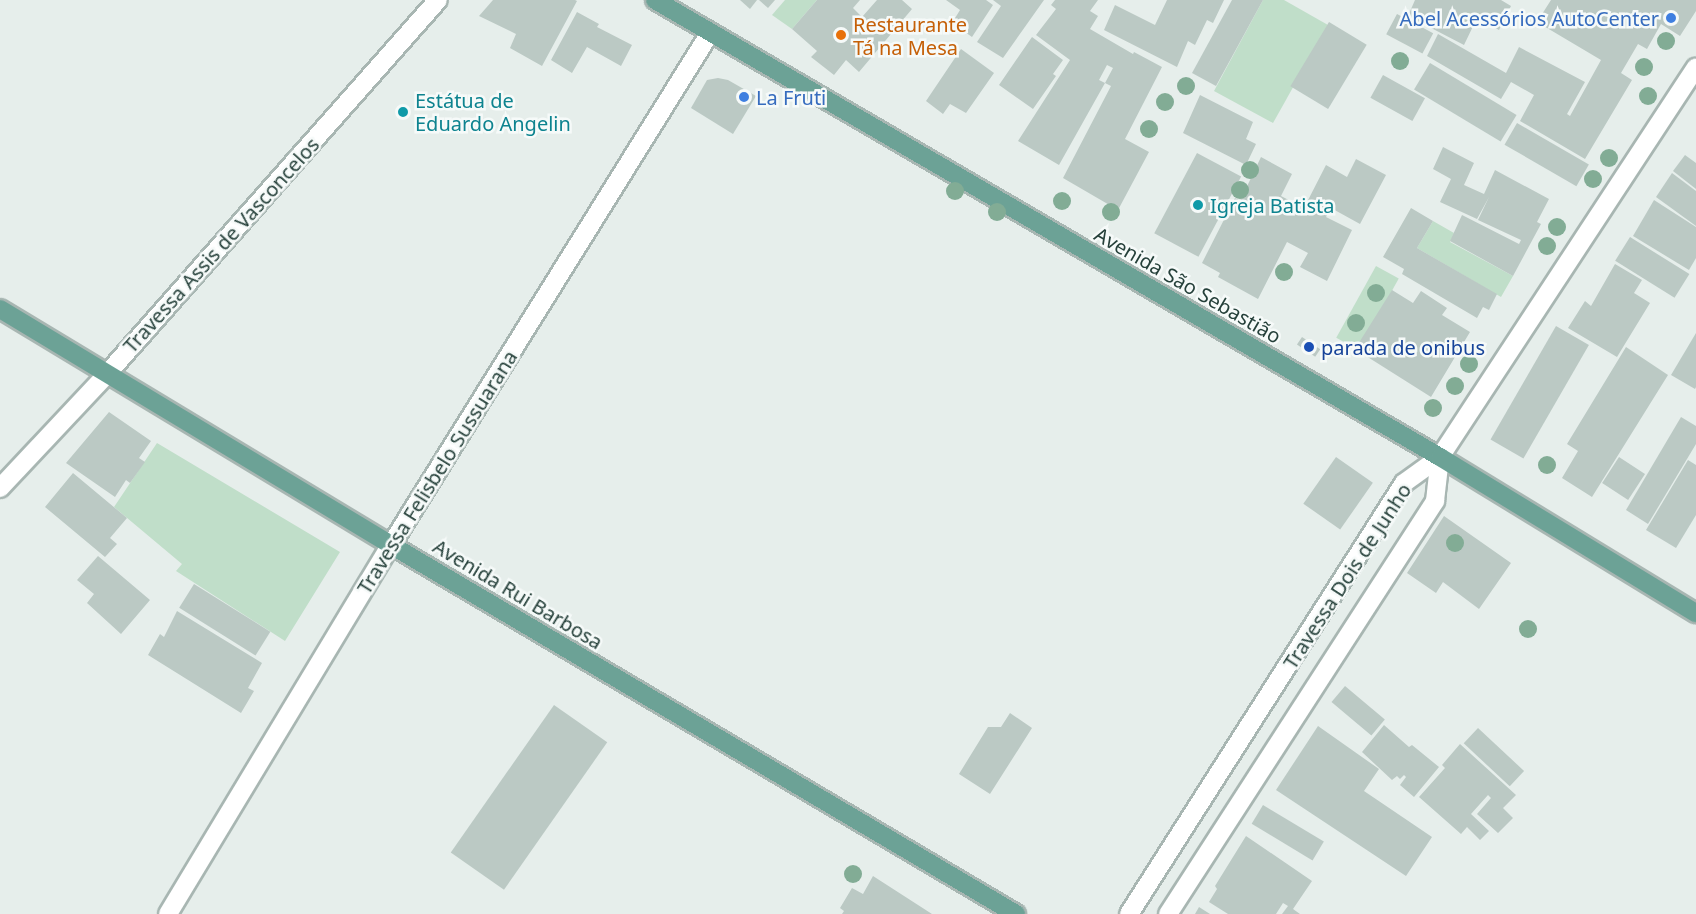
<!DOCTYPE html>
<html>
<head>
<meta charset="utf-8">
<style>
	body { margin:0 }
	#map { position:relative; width:1696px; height:914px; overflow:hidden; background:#e6eeeb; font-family:"Noto Sans",sans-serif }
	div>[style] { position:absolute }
	.green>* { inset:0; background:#c0dec9; transform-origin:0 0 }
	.building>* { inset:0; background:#bbc9c4; transform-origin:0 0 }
	.roads { filter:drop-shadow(2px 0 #a8b6b2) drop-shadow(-2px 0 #a8b6b2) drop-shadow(0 2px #a8b6b2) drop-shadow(0 -2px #a8b6b2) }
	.minor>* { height:18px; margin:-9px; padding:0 9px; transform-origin:9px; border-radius:9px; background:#fff }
	.major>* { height:18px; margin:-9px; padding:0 9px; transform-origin:9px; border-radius:9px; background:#6ca296 }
	.trees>* { width:18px; height:18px; margin:-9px; border-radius:50%; background:#82ac95 }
	.dots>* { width:16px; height:16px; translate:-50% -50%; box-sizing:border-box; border:3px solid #f6faf9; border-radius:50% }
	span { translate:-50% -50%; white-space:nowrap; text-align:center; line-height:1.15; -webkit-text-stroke:5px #f6faf9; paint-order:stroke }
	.shop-label { font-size:20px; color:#366cbe }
	.right { translate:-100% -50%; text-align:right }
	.left { translate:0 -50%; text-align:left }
	.food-label { font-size:20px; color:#c56008 }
	.culture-label { font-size:20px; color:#0d838f }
	.street-label { font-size:20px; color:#25403a }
	.transit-label { font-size:20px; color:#164399 }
</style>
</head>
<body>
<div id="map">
	<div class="green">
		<i style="clip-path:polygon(785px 0,817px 0,792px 29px,772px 15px)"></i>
		<i style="clip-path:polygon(1263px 0,1284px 0,1328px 25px,1273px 123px,1214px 91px)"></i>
		<i style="clip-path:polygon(1433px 221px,1454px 233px,1450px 242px,1513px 276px,1501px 297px,1417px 248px)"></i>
		<i style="left:1376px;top:266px;width:26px;height:82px;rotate:29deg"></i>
		<i style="clip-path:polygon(157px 443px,340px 552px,285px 641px,176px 571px,182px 564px,114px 507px)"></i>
	</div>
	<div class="building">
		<i style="clip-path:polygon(493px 0,575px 0,577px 1px,542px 66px,510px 48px,516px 34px,479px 16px)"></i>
		<i style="clip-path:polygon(740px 0,757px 0,750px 9px)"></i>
		<i style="clip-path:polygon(759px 0,775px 0,768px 8px)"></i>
		<i style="clip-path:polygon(817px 0,860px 0,853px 8px,862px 17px,877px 0,902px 0,912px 9px,859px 72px,846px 60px,834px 75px,811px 57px,817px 51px,792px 29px)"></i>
		<i style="clip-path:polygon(946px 0,986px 0,993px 5px,972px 37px,952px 23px,960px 10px)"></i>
		<i style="clip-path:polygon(993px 0,1044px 0,1003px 58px,977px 42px,1001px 6px)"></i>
		<i style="clip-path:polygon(1055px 0,1098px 0,1090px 11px,1098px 16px,1090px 29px,1133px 54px,1134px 52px,1162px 67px,1125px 139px,1149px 152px,1118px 210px,1063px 178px,1111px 86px,1105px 83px,1113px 68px,1107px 65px,1099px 80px,1105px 83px,1059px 165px,1018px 141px,1070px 60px,1036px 35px,1056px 9px,1051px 5px)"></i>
		<i style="clip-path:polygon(1167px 0,1224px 0,1213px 23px,1207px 20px,1195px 45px,1188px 41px,1177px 67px,1104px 30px,1115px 5px,1155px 25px)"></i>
		<i style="clip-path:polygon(1232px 0,1263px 0,1216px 86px,1192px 73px)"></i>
		<i style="clip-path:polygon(1415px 0,1501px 0,1511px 6px,1499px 30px,1477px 18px,1464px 45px,1408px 16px)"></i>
		<i style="clip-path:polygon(1551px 0,1696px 0,1696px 11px,1680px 36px,1661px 24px,1647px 49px,1638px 44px,1621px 73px,1632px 80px,1585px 159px,1520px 121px,1534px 95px,1511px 82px,1501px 99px,1427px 56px,1438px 34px,1506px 73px,1519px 47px,1585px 82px,1567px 114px,1570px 116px,1601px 60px,1537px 22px)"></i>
		<i style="clip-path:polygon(577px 12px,599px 24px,597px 27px,632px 45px,621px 66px,587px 47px,572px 73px,551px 60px)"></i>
		<i style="left:1397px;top:14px;width:41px;height:23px;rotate:28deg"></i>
		<i style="left:1329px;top:22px;width:44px;height:75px;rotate:31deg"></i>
		<i style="clip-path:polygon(1032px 37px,1063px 60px,1053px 74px,1056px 76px,1033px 109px,999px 85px)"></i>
		<i style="clip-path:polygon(961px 49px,994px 73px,966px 113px,950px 104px,943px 114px,926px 101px)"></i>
		<i style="left:1430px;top:63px;width:101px;height:31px;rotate:31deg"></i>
		<i style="left:1383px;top:75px;width:48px;height:26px;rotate:29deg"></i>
		<i style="clip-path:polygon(718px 78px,728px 80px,756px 96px,733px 134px,691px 108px,707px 80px)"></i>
		<i style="clip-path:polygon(1200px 95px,1253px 122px,1246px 139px,1256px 144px,1246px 165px,1183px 133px)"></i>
		<i style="left:1517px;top:123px;width:83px;height:25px;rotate:30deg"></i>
		<i style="clip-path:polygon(1443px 147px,1474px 163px,1464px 185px,1484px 194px,1495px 170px,1549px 199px,1537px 222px,1541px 224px,1513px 276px,1450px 241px,1462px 215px,1519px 244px,1521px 240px,1478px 220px,1489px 197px,1477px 219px,1440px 202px,1451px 179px,1433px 169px)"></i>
		<i style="left:1197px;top:153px;width:50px;height:91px;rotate:28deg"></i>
		<i style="clip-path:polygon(1685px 155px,1696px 163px,1696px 189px,1673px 171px)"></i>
		<i style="clip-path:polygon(1261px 157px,1292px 174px,1281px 196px,1304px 208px,1326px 165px,1347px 177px,1356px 159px,1386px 175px,1360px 224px,1331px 208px,1326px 217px,1352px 230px,1327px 281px,1300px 267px,1308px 253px,1287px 242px,1258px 299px,1218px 277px,1220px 273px,1202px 263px,1235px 198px,1240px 201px)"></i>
		<i style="clip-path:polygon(1672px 173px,1696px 191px,1696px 226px,1656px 197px)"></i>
		<i style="clip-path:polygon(1654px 200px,1696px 227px,1696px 258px,1689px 270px,1633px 236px)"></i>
		<i style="clip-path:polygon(1411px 208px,1433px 221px,1417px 248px,1497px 294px,1489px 310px,1483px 307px,1477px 318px,1402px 274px,1404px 269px,1383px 257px)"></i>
		<i style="left:1630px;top:237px;width:70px;height:28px;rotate:32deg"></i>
		<i style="clip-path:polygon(1615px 264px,1642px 280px,1634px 293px,1650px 303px,1617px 357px,1568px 328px,1585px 301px,1591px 306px)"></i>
		<i style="clip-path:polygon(1392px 290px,1413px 303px,1421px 291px,1447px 308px,1442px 315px,1470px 332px,1431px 397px,1355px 349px)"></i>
		<i style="left:1556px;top:326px;width:38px;height:131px;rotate:30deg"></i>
		<i style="clip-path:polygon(1696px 333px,1696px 387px,1695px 389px,1671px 375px)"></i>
		<i style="left:1302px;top:337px;width:22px;height:9px;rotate:34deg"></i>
		<i style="clip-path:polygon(1626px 347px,1668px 375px,1592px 497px,1562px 478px,1578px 451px,1567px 444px)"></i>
		<i style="clip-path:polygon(109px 412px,151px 441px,139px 458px,145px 462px,130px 483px,126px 480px,115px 497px,66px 463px)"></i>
		<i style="clip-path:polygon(1681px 417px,1696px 426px,1696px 444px,1648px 524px,1626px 510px)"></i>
		<i style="left:1336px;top:457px;width:45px;height:57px;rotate:35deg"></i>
		<i style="left:1619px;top:457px;width:31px;height:31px;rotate:33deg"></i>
		<i style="clip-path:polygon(1688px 460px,1696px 465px,1696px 515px,1676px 548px,1646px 530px)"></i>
		<i style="clip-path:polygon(73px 473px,127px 518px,110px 538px,117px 544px,105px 557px,45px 507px)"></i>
		<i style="clip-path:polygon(1444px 516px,1511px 563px,1479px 609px,1443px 582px,1436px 593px,1407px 573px)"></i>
		<i style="clip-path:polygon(98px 556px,150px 600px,121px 634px,87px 603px,94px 594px,77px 580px)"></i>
		<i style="left:194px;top:584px;width:90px;height:28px;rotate:32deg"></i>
		<i style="clip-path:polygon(177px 611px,262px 663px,248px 688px,254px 691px,241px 713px,148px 655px,160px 634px,164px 637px)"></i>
		<i style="left:1345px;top:686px;width:52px;height:21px;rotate:40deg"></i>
		<i style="left:554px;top:705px;width:65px;height:180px;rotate:35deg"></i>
		<i style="clip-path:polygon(1010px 713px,1032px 728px,990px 794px,959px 774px,988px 727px,1001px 727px)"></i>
		<i style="clip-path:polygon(1384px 725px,1409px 747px,1412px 745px,1439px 767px,1414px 797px,1400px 785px,1406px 777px,1404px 775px,1400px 779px,1397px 776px,1392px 780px,1362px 752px)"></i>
		<i style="clip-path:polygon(1318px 726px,1379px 769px,1364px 791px,1432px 837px,1406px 876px,1276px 790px)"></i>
		<i style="left:1478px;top:728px;width:63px;height:21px;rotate:43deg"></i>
		<i style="clip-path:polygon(1460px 744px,1516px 795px,1503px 808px,1513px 818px,1498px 833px,1477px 814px,1491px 798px,1488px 795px,1471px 814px,1489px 831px,1480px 840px,1467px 827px,1461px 834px,1419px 797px,1445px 768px,1442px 765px)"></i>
		<i style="left:1263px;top:805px;width:71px;height:22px;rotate:31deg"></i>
		<i style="clip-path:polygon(1246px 836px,1312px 881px,1293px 909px,1300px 914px,1282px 914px,1288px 906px,1283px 903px,1276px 914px,1228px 914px,1209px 902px,1217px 889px,1215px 886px)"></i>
		<i style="clip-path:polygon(873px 876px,932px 914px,842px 914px,844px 911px,840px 908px,852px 888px,863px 894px)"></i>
		<i style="clip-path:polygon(1199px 907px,1210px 914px,1195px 914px)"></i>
	</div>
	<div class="roads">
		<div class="minor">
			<i style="left:0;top:488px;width:156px;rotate:-46.8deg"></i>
			<i style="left:107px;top:374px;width:499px;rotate:-48.5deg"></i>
			<i style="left:168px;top:914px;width:431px;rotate:-58.9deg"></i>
			<i style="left:391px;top:545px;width:603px;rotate:-58.08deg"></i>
			<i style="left:1129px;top:914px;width:511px;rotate:-57.46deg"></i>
			<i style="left:1404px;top:483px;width:44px;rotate:-35.8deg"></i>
			<i style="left:1440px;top:457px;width:466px;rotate:-56.7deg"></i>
			<i style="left:1168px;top:914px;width:492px;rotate:-57.1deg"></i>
			<i style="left:1435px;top:501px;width:44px;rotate:-83.5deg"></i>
		</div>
		<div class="major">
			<i style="left:655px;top:0;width:908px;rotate:30.21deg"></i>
			<i style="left:1440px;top:457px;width:300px;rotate:31.4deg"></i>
			<i style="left:0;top:309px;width:457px;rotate:31.1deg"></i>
			<i style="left:391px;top:545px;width:726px;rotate:30.56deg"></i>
		</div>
	</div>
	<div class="trees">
		<i style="left:1666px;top:41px"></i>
		<i style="left:1400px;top:61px"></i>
		<i style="left:1644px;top:67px"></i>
		<i style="left:1186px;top:86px"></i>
		<i style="left:1648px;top:96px"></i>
		<i style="left:1165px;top:102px"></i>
		<i style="left:1149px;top:129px"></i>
		<i style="left:1609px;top:158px"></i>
		<i style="left:1250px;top:170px"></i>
		<i style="left:1593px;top:179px"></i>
		<i style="left:1240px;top:190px"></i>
		<i style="left:955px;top:191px"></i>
		<i style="left:1062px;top:201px"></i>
		<i style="left:997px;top:212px"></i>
		<i style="left:1111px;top:212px"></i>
		<i style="left:1557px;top:227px"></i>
		<i style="left:1547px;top:246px"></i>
		<i style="left:1284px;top:272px"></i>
		<i style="left:1376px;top:293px"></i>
		<i style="left:1356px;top:323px"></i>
		<i style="left:1469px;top:364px"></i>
		<i style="left:1455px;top:386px"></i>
		<i style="left:1433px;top:408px"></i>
		<i style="left:1547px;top:465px"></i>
		<i style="left:1455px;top:543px"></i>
		<i style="left:1528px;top:629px"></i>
		<i style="left:853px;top:874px"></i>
	</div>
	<div class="dots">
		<i style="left:1671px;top:18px;background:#3f7fe0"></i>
		<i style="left:841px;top:35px;background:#e8710a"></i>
		<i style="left:744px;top:97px;background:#3f7fe0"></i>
		<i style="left:403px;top:112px;background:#0f9aa8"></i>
		<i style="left:1198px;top:205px;background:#0f9aa8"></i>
		<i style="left:1309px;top:347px;background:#1a4fb4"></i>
	</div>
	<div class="shop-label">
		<span class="right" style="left:1659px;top:18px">Abel Acessórios AutoCenter</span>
		<span class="left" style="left:756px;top:97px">La Fruti</span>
	</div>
	<div class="food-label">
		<span class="left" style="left:853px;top:36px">Restaurante<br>Tá na Mesa</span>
	</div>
	<div class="culture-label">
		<span class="left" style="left:415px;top:112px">Estátua de<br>Eduardo Angelin</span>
		<span class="left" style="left:1210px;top:205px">Igreja Batista</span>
	</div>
	<div class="street-label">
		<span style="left:221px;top:245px;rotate:-48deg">Travessa Assis de Vasconcelos</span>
		<span style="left:1188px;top:285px;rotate:30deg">Avenida São Sebastião</span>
		<span style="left:437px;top:472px;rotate:-58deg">Travessa Felisbelo Sussuarana</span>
		<span style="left:1347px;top:576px;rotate:-57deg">Travessa Dois de Junho</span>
		<span style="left:518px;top:594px;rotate:31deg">Avenida Rui Barbosa</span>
	</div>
	<div class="transit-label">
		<span class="left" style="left:1321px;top:347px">parada de onibus</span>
	</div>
</div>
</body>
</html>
